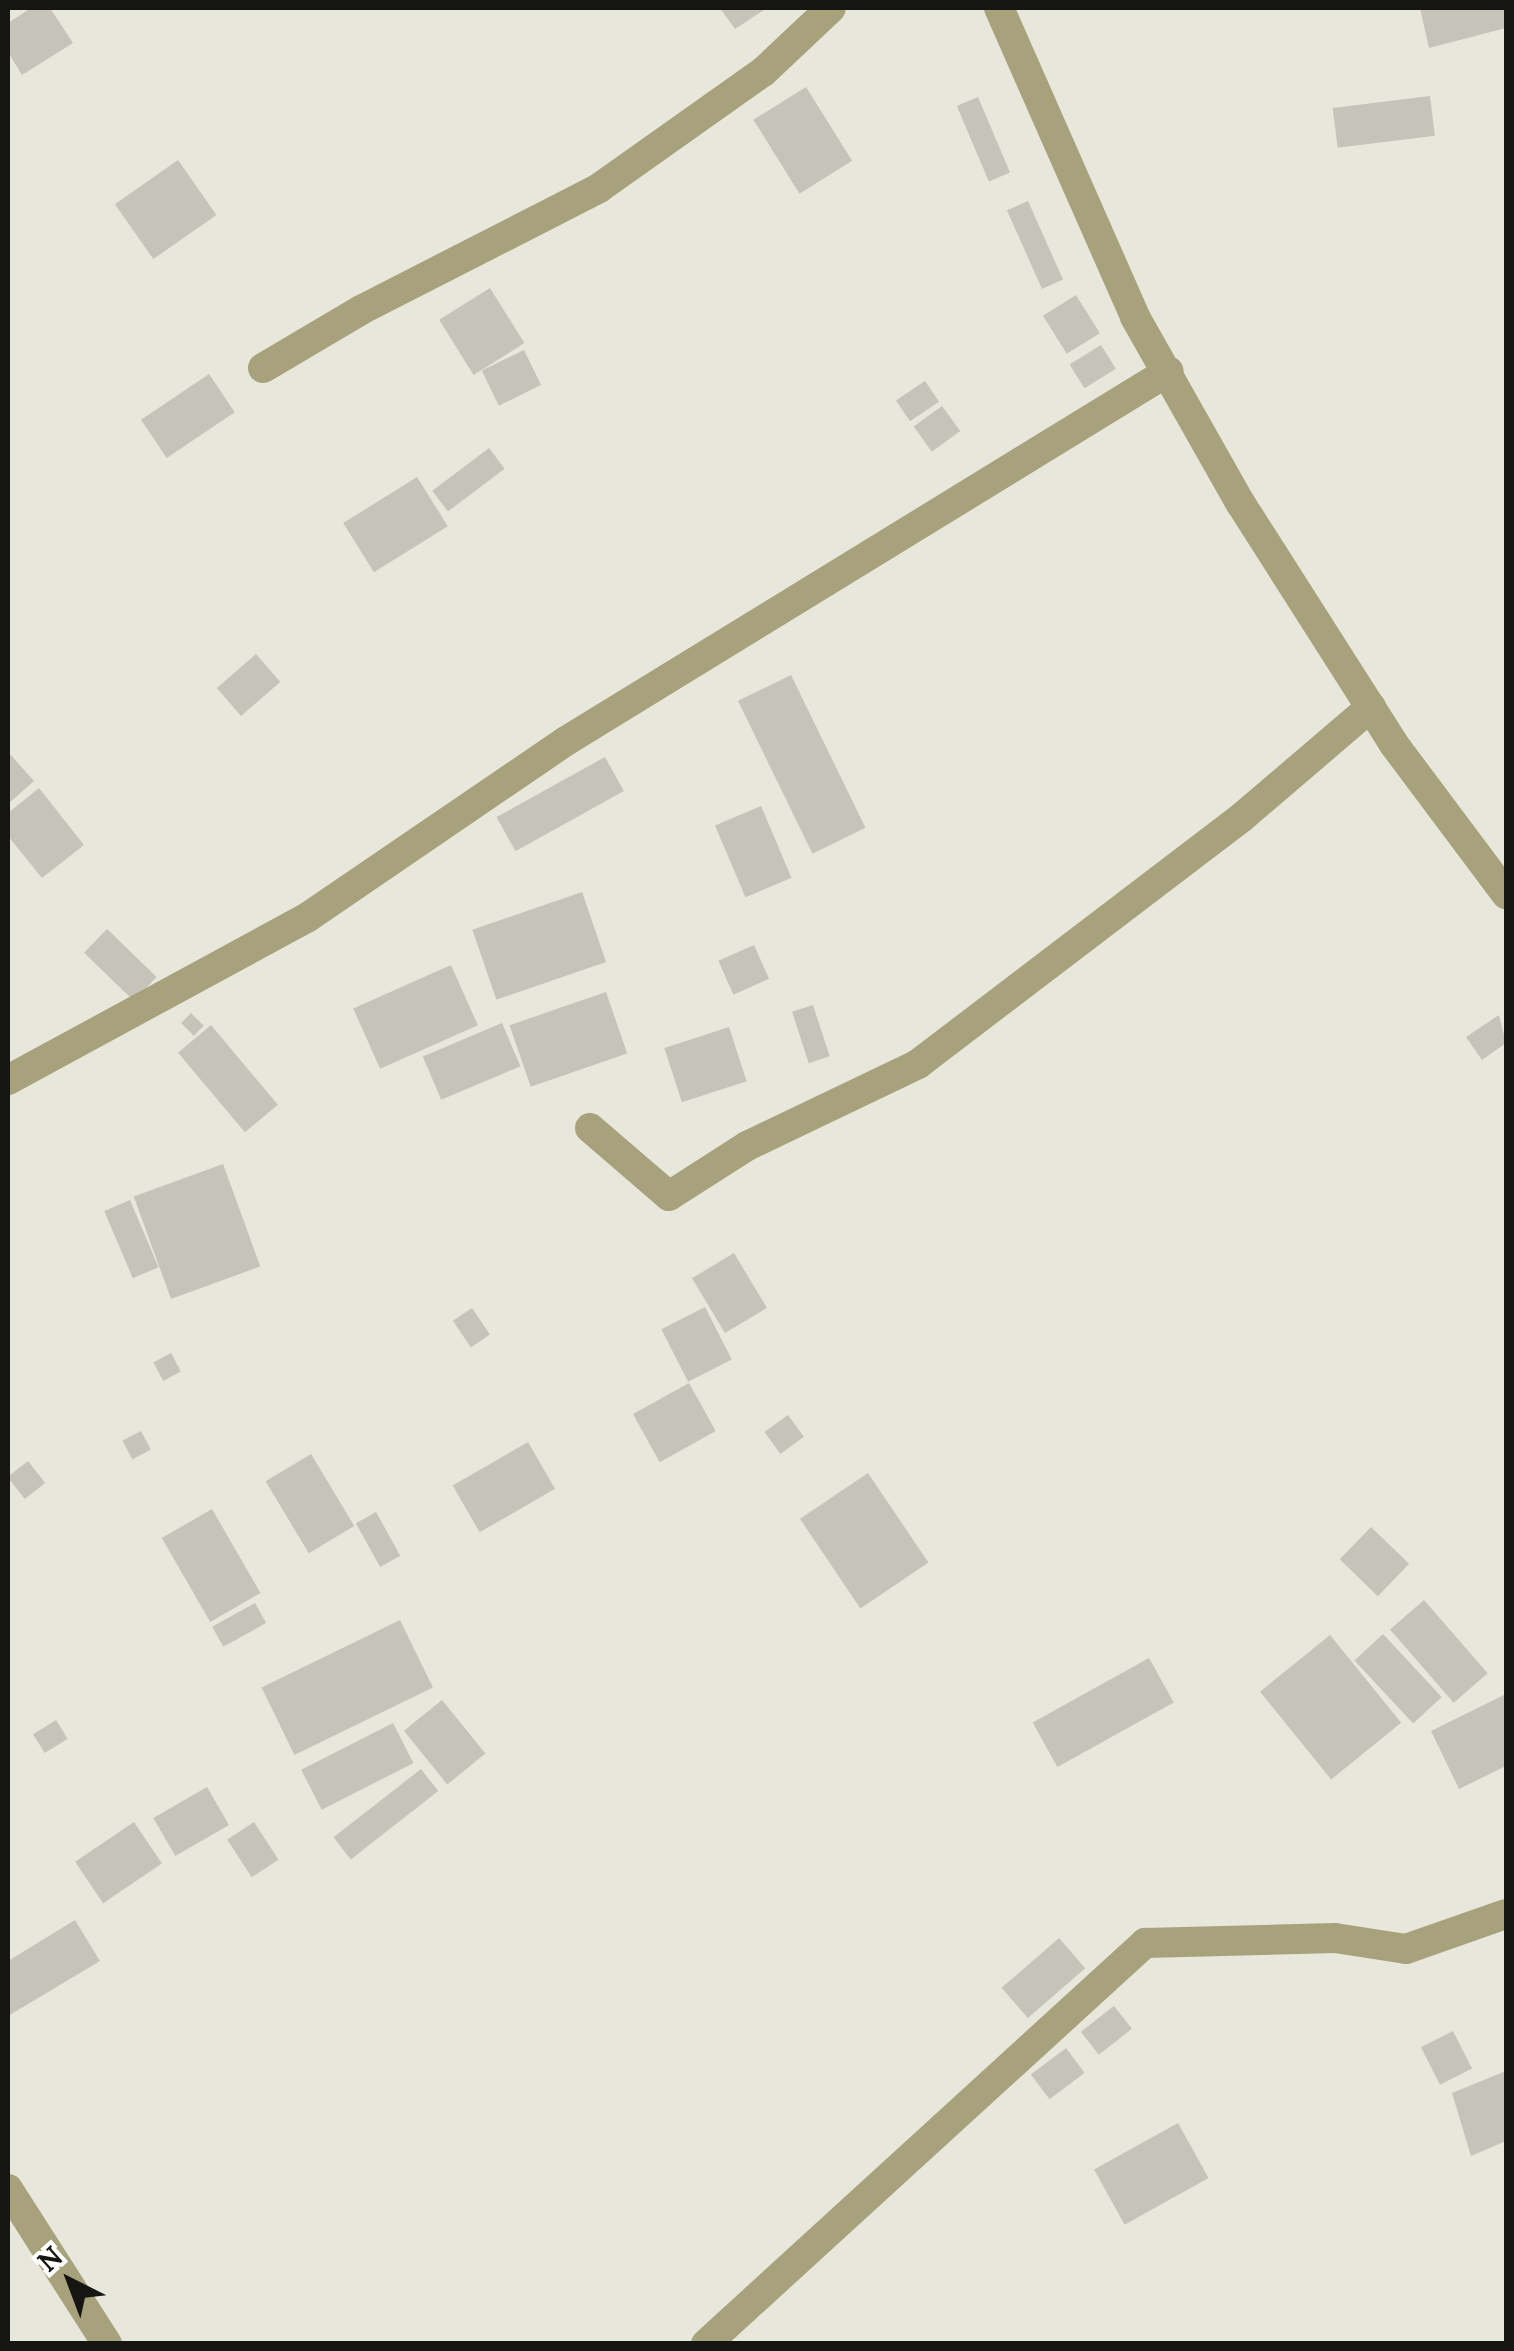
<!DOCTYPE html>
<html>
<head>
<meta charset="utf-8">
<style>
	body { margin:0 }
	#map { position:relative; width:1514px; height:2351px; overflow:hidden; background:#e8e7dc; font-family:Lora,serif }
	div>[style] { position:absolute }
	.building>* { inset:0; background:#c6c4ba; transform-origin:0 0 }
	.minor>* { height:30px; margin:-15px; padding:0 15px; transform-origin:15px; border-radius:15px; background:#a7a27b }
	span { translate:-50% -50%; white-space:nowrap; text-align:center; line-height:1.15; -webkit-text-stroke:8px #fff; paint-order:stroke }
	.frame { position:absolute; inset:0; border:10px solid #151511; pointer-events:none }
	.north { position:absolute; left:20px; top:2231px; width:100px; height:100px; -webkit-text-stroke:8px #fff; paint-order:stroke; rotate:318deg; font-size:28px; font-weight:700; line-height:40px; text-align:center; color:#151511 }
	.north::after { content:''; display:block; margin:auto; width:35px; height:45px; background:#151511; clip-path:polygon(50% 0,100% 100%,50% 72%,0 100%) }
</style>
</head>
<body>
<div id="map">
	<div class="building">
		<i style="clip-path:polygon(31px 8px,50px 8px,73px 43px,22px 75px,8px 52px,8px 23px)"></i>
		<i style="clip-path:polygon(720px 8px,767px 8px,735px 29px)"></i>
		<i style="clip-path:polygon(1420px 8px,1506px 8px,1506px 28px,1429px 48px)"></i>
		<i style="left:806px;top:87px;width:87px;height:62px;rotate:58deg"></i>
		<i style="left:1430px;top:96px;width:40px;height:98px;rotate:83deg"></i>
		<i style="left:978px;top:97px;width:82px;height:23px;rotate:67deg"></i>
		<i style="left:178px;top:160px;width:67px;height:77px;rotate:55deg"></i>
		<i style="left:1028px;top:201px;width:86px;height:23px;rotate:66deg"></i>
		<i style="left:490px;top:288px;width:65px;height:60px;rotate:58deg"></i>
		<i style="left:1076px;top:295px;width:45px;height:39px;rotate:58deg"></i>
		<i style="left:1101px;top:345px;width:28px;height:37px;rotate:58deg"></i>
		<i style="left:524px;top:350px;width:39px;height:47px;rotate:64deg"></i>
		<i style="left:209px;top:374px;width:46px;height:82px;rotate:56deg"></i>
		<i style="left:925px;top:381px;width:25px;height:35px;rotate:56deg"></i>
		<i style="left:942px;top:406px;width:31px;height:35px;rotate:54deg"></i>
		<i style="left:489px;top:448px;width:26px;height:71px;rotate:53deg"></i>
		<i style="left:417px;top:477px;width:58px;height:87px;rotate:58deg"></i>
		<i style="left:256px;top:654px;width:37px;height:52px;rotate:49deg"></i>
		<i style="left:791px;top:675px;width:170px;height:59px;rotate:64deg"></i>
		<i style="clip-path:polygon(8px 752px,34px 781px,8px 804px)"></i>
		<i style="left:605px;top:757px;width:39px;height:124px;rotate:61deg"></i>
		<i style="clip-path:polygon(39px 788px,84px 845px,42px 878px,8px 836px,8px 813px)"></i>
		<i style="left:761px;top:806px;width:78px;height:50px;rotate:67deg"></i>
		<i style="left:582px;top:892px;width:74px;height:116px;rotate:71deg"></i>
		<i style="left:107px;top:929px;width:69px;height:33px;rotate:44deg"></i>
		<i style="left:754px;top:945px;width:37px;height:39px;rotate:66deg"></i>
		<i style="left:451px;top:965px;width:66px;height:107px;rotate:66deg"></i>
		<i style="left:606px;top:992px;width:65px;height:102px;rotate:71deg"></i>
		<i style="left:813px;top:1005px;width:54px;height:22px;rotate:72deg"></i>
		<i style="left:191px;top:1013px;width:18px;height:14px;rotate:45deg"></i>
		<i style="clip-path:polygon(1499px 1015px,1506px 1043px,1482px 1060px,1466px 1037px)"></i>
		<i style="left:502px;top:1023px;width:47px;height:86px;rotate:67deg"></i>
		<i style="left:211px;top:1025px;width:104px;height:43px;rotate:50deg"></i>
		<i style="left:729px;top:1027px;width:57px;height:68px;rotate:72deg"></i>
		<i style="left:223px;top:1164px;width:109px;height:95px;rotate:70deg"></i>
		<i style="left:130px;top:1200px;width:73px;height:28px;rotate:67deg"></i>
		<i style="left:734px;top:1253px;width:64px;height:49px;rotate:59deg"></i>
		<i style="left:705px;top:1307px;width:59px;height:49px;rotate:63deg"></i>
		<i style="left:472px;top:1308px;width:32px;height:23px;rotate:56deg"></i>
		<i style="left:171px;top:1353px;width:21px;height:20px;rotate:62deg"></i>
		<i style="left:689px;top:1383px;width:55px;height:64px;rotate:61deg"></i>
		<i style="left:788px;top:1415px;width:27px;height:29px;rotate:54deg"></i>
		<i style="left:141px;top:1431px;width:21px;height:21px;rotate:62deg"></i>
		<i style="left:528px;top:1442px;width:54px;height:87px;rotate:60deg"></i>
		<i style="left:311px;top:1454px;width:84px;height:53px;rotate:59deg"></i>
		<i style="left:28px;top:1461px;width:28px;height:26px;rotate:52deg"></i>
		<i style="left:868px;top:1473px;width:108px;height:82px;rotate:56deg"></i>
		<i style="left:212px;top:1509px;width:97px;height:58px;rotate:60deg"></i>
		<i style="left:376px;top:1512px;width:50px;height:23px;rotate:61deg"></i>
		<i style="left:1371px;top:1527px;width:53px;height:45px;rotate:44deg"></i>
		<i style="left:1424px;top:1600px;width:97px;height:45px;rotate:49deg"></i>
		<i style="left:255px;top:1603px;width:23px;height:49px;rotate:61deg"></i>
		<i style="left:400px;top:1620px;width:75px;height:154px;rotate:64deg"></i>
		<i style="left:1383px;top:1634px;width:86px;height:39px;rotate:47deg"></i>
		<i style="left:1330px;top:1635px;width:113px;height:90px;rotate:51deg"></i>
		<i style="left:1149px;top:1658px;width:51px;height:133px;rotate:61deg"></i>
		<i style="clip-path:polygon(1506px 1694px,1506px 1766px,1459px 1789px,1431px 1731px)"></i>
		<i style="left:442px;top:1700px;width:69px;height:49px;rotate:51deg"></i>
		<i style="left:56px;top:1720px;width:22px;height:27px;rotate:58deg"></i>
		<i style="left:393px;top:1723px;width:45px;height:103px;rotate:63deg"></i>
		<i style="left:421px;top:1769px;width:28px;height:111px;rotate:52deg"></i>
		<i style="left:207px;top:1787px;width:44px;height:62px;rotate:60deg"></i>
		<i style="left:134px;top:1822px;width:50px;height:71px;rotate:56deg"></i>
		<i style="left:254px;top:1822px;width:45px;height:32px;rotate:57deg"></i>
		<i style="clip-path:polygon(75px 1920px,100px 1961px,8px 2016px,8px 1961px)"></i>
		<i style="left:1059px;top:1938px;width:40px;height:76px;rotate:49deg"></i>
		<i style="left:1114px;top:2006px;width:29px;height:42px;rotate:52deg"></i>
		<i style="left:1453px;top:2031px;width:42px;height:36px;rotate:63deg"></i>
		<i style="left:1066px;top:2048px;width:31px;height:44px;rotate:53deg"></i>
		<i style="clip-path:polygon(1506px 2071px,1506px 2141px,1471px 2156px,1452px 2093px)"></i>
		<i style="left:1178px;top:2123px;width:63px;height:96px;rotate:61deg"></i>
	</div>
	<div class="minor">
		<i style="left:999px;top:8px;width:338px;rotate:66.2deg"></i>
		<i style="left:1135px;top:317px;width:215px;rotate:60.5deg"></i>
		<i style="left:1241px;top:504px;width:283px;rotate:57.5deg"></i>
		<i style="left:1393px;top:743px;width:189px;rotate:53.2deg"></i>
		<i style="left:263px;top:368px;width:114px;rotate:-30.6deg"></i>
		<i style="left:361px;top:310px;width:267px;rotate:-27.1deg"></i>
		<i style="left:599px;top:188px;width:201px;rotate:-35.3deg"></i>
		<i style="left:763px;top:72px;width:93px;rotate:-43.3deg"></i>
		<i style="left:8px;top:1080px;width:341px;rotate:-28.5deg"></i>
		<i style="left:308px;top:917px;width:312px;rotate:-34.3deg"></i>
		<i style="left:566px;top:741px;width:707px;rotate:-31.53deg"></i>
		<i style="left:590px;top:1128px;width:104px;rotate:40.7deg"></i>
		<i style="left:669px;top:1196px;width:93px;rotate:-32.7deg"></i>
		<i style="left:747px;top:1146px;width:190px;rotate:-25.6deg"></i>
		<i style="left:918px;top:1064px;width:406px;rotate:-37.3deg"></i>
		<i style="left:1241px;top:818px;width:171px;rotate:-40.5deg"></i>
		<i style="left:8px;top:2189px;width:184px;rotate:57.4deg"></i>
		<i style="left:706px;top:2344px;width:595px;rotate:-42.41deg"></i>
		<i style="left:1145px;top:1943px;width:190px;rotate:-1.5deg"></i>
		<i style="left:1335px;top:1938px;width:72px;rotate:8.8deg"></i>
		<i style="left:1406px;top:1949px;width:106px;rotate:-19.3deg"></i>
	</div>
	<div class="frame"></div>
	<div class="north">N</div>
</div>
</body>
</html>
